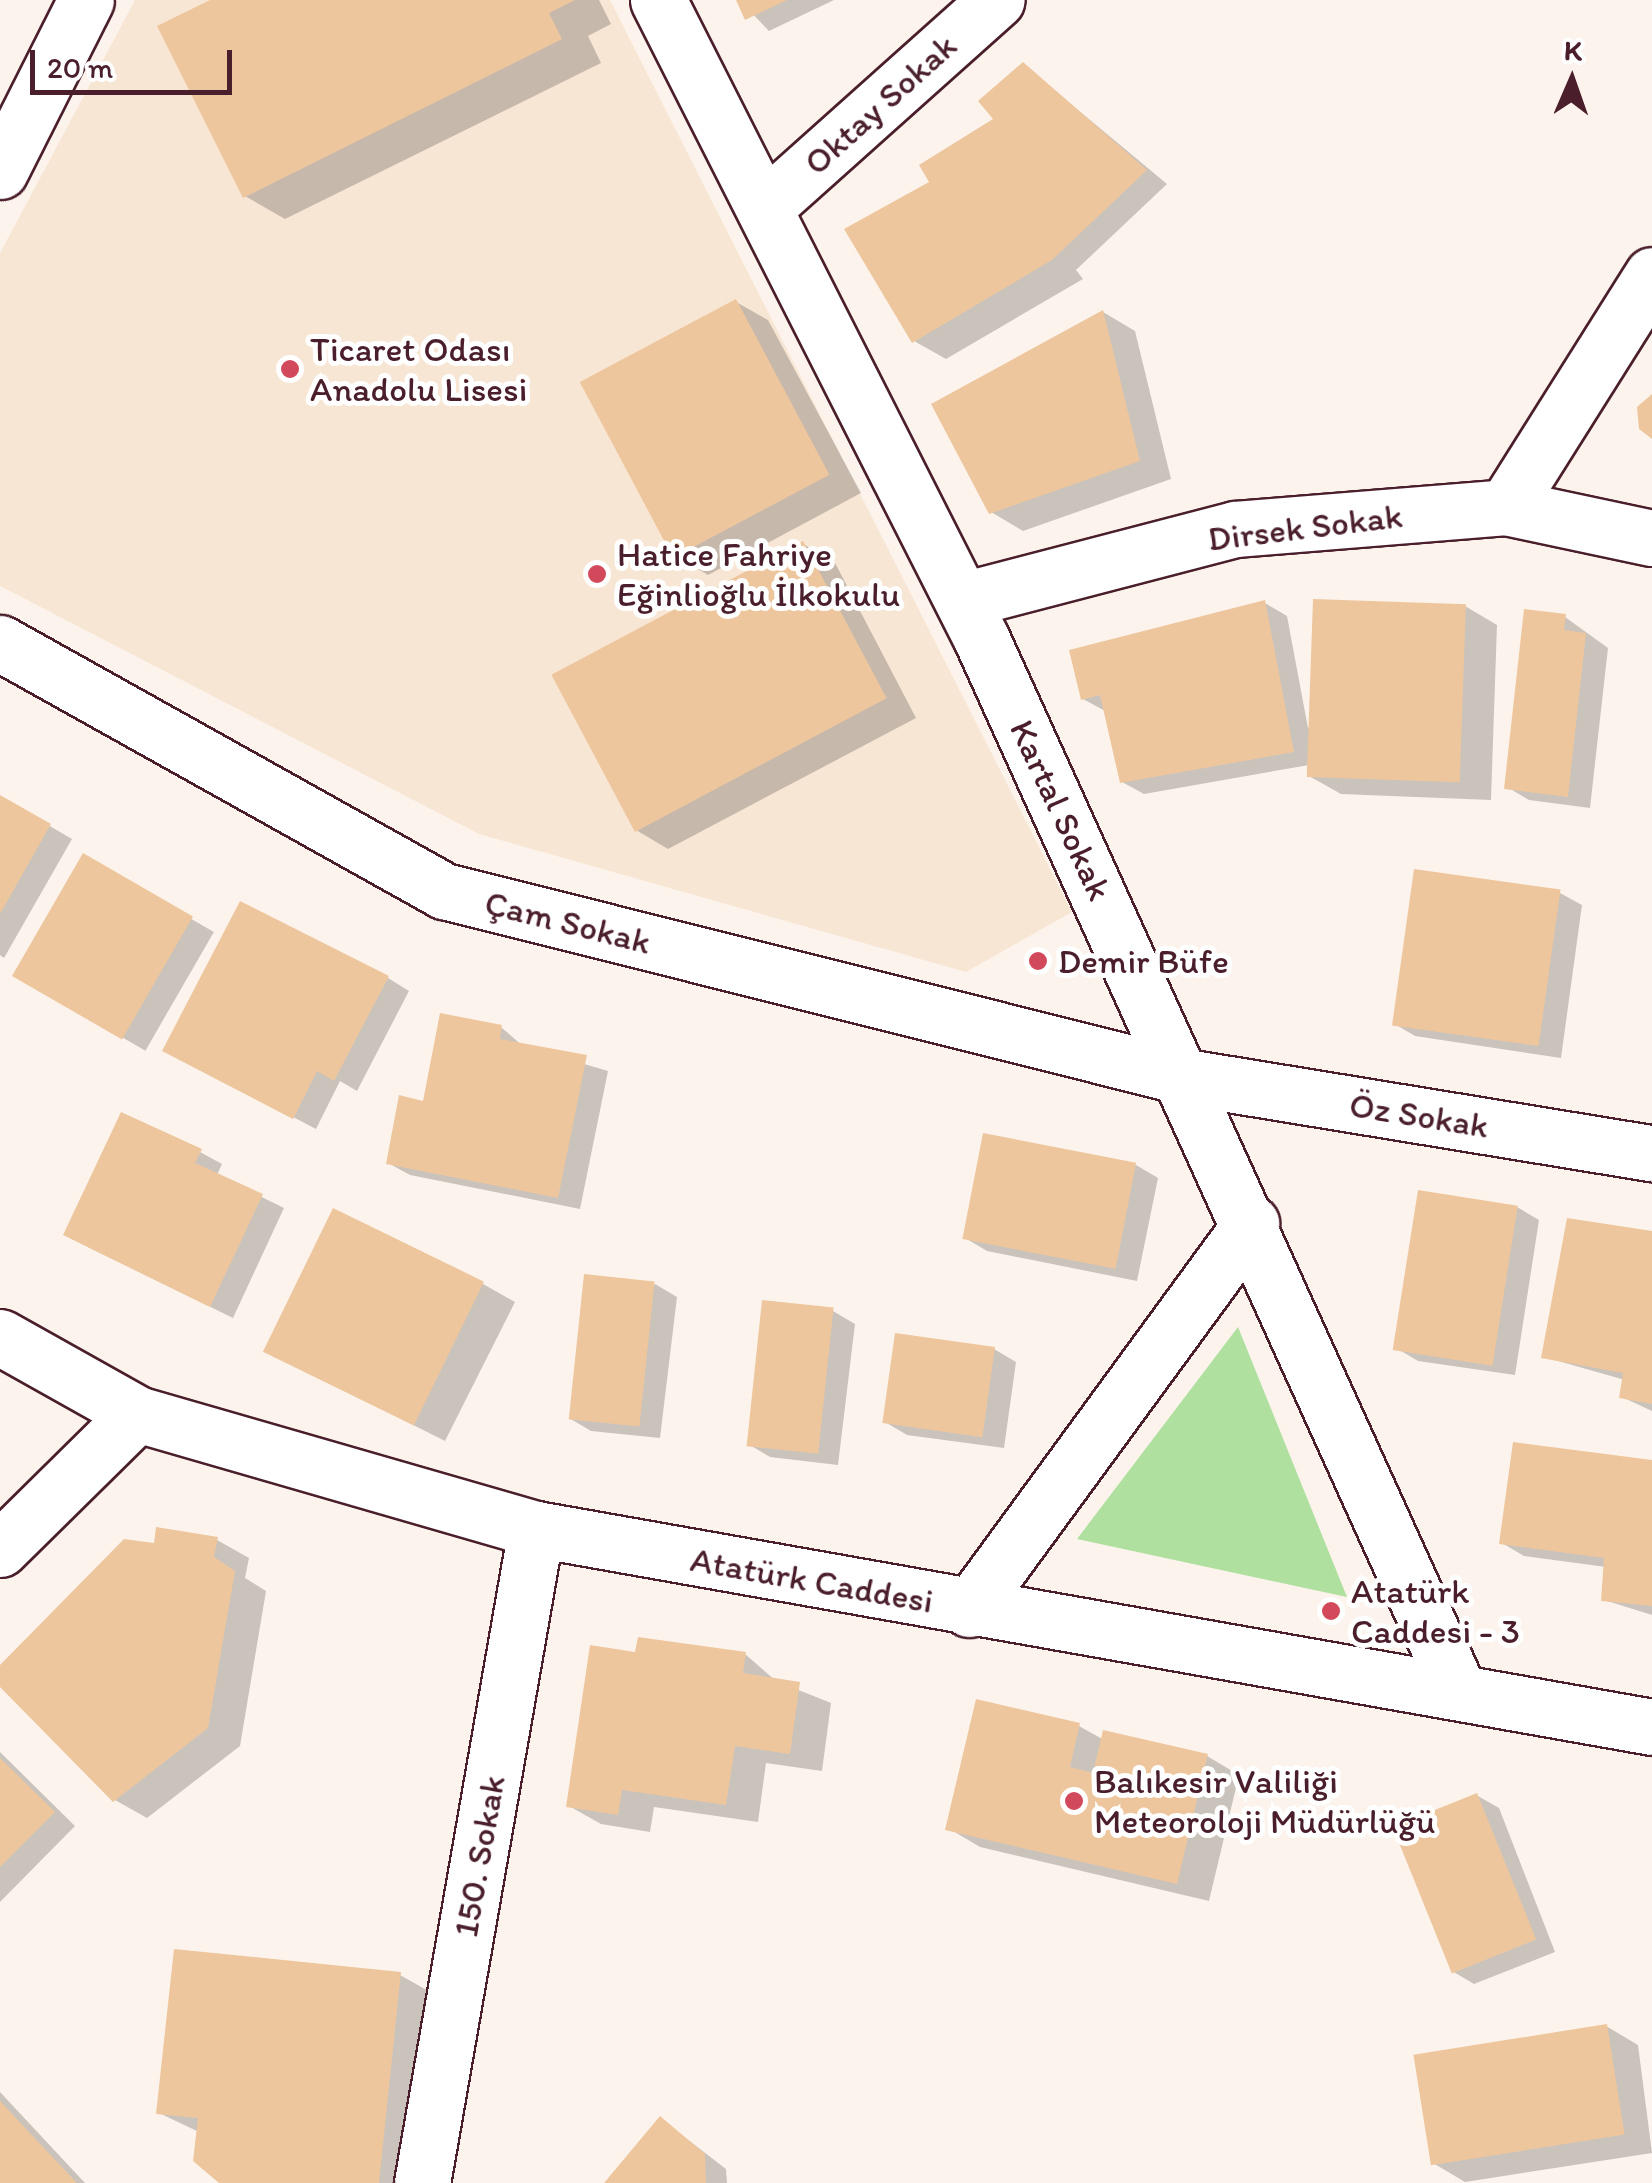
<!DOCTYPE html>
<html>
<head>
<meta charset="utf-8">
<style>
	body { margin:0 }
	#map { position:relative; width:1652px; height:2183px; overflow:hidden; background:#fcf4ec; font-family:Itim,sans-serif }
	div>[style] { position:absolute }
	.built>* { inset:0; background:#f8e6d5 }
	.green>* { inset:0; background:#afe0a0 }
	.shadow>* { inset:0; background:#0003; transform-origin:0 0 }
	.building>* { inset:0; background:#eec69e; transform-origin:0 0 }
	.roads { filter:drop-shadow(2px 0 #4a1f2b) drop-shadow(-2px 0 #4a1f2b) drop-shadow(0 2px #4a1f2b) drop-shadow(0 -2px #4a1f2b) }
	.minor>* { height:55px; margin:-27.5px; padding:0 27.5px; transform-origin:27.5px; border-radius:27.5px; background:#fff }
	.major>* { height:55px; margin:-27.5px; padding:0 27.5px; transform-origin:27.5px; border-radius:27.5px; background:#fff }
	.dots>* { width:28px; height:28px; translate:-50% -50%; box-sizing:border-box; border:5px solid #fff; border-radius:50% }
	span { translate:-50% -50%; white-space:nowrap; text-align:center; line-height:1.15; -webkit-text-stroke:10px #fff; paint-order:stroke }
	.street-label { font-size:35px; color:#4a1f2b }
	.poi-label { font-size:35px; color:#4a1f2b }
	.left { translate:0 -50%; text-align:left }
	.north { position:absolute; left:1522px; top:30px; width:100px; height:100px; -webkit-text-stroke:8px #fff; paint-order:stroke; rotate:2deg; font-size:28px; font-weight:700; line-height:40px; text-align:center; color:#4a1f2b }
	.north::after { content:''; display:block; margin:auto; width:35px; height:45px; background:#4a1f2b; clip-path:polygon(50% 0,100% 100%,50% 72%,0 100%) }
	.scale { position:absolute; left:30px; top:50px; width:202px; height:45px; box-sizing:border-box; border:5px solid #4a1f2b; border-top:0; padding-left:12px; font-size:30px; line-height:35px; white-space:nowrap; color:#4a1f2b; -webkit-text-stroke:8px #fff; paint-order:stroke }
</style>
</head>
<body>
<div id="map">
	<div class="built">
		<i style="clip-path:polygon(135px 0,610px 0,1072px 912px,966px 972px,479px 834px,0 586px,0 253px)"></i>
	</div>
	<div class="green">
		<i style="clip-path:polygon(1238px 1327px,1347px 1597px,1077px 1539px)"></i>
	</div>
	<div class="shadow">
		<i style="clip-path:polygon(216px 0,599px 0,611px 24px,588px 36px,601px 63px,285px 219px,245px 196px)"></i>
		<i style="clip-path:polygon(739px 0,834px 0,769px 31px)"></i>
		<i style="clip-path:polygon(1024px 65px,1167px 184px,1076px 270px,1083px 279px,946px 359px,914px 341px)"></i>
		<i style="clip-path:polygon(736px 302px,768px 320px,861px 493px,708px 575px,676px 556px)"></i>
		<i style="clip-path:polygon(1103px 312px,1135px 331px,1171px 479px,1023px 531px,991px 512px)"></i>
		<i style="clip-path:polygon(803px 544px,835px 563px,916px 718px,668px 849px,636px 830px)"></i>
		<i style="clip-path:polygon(1265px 603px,1287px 616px,1308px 728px,1465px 606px,1497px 625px,1491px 800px,1341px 794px,1309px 776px,1309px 765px,1144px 794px,1122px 782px,1107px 712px,1083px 699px)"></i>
		<i style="clip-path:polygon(1565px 617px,1608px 648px,1590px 808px,1529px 800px,1507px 787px)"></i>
		<i style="clip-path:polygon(0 797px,72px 839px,4px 958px,0 955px)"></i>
		<i style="left:84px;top:857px;width:150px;height:137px;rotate:30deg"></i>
		<i style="clip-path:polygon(1560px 893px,1582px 905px,1561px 1058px,1415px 1036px,1393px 1023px)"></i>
		<i style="clip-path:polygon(388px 978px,409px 991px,357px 1091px,340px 1081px,316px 1129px,187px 1062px)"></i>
		<i style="clip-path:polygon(502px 1028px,523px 1046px,608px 1071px,580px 1209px,410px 1175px,388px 1163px)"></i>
		<i style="clip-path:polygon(200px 1152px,222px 1164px,217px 1175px,284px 1208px,233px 1318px,88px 1247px)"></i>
		<i style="clip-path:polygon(1136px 1165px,1158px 1178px,1137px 1281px,987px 1251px,965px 1238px)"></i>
		<i style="clip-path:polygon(1517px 1207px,1539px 1220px,1515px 1375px,1418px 1361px,1396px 1348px)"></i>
		<i style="clip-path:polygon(1652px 1234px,1652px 1411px,1622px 1397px,1625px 1380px,1544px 1357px)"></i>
		<i style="clip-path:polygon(483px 1284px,515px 1302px,445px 1441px,266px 1351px)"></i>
		<i style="clip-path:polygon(655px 1284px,677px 1297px,660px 1438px,591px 1431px,569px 1418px)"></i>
		<i style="clip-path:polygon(833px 1311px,855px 1324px,838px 1465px,770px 1457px,748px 1444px)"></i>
		<i style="clip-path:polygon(994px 1349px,1016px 1362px,1004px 1448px,907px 1435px,885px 1422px)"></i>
		<i style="clip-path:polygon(1652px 1462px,1652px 1615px,1604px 1600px,1606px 1567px,1524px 1556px,1502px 1543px)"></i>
		<i style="clip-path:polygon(217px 1540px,249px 1558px,245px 1578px,266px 1591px,240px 1746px,147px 1818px,115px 1800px,0 1684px,0 1669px,156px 1546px)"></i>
		<i style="clip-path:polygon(745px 1654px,776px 1681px,831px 1703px,822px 1771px,766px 1763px,758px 1822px,654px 1807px,650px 1832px,601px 1824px,569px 1806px,638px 1655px)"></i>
		<i style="clip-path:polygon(1079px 1726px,1104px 1740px,1207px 1756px,1239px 1775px,1209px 1901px,980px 1847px,948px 1828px)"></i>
		<i style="clip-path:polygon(0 1752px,75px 1826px,0 1902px)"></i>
		<i style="clip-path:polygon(1476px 1795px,1499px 1808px,1555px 1952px,1474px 1984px,1452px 1971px)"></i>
		<i style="clip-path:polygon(400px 1975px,432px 1993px,402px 2183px,223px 2183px,199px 2132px,159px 2113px)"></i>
		<i style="clip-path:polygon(1606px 2026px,1638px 2045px,1652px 2153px,1465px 2182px,1433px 2163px)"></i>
		<i style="clip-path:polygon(0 2092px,85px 2183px,0 2183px)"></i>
		<i style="clip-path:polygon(661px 2119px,726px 2169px,727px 2183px,607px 2183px)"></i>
	</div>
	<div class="building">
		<i style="clip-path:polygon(210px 0,575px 0,549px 13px,562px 39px,243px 198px,157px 26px)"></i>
		<i style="clip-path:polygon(736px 0,787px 0,745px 20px)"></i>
		<i style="clip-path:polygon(1023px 62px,1147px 170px,1052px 260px,912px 343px,844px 229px,929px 182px,919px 165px,993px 119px,978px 101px)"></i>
		<i style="left:736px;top:299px;width:199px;height:177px;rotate:62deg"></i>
		<i style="clip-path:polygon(1103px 310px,1140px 461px,989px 514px,931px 404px)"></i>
		<i style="clip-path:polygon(1652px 394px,1652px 439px,1639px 429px,1637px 407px)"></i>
		<i style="left:803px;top:541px;width:178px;height:285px;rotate:62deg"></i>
		<i style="left:1313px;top:599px;width:153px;height:178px;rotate:2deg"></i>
		<i style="clip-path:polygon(1265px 600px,1294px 752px,1120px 783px,1100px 695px,1081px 700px,1069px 650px)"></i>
		<i style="clip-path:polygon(1524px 609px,1566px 614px,1564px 630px,1586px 633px,1568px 797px,1504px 789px)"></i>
		<i style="clip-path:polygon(0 795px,51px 824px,0 914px)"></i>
		<i style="left:83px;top:853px;width:127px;height:142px;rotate:30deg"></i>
		<i style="left:1414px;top:869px;width:148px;height:158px;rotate:8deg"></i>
		<i style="clip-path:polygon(240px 901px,389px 976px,334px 1081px,317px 1071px,293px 1119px,162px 1051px)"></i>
		<i style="clip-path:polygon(440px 1013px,502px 1025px,500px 1039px,587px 1055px,558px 1198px,386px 1164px,399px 1095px,423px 1101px)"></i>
		<i style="clip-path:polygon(121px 1112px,202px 1149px,195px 1163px,263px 1194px,210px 1307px,63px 1235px)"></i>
		<i style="left:983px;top:1133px;width:156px;height:108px;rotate:11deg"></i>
		<i style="left:1418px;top:1190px;width:101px;height:162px;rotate:9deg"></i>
		<i style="left:333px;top:1208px;width:168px;height:160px;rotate:26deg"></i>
		<i style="clip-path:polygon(1567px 1218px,1652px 1231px,1652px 1404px,1619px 1398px,1623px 1373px,1541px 1358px)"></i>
		<i style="left:584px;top:1274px;width:71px;height:146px;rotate:6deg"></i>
		<i style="left:762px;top:1300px;width:72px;height:147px;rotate:6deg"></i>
		<i style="left:895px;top:1333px;width:101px;height:91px;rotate:8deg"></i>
		<i style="clip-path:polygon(1513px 1442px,1652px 1460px,1652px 1606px,1601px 1601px,1604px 1558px,1499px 1544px)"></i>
		<i style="clip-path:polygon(156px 1527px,218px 1537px,214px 1557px,235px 1571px,208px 1728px,113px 1802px,0 1687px,0 1665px,124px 1539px,154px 1543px)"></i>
		<i style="clip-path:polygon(638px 1637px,746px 1652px,743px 1673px,800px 1682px,790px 1754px,735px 1746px,726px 1805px,622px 1790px,618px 1815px,566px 1807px,590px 1645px,635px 1652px)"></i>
		<i style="clip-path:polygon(976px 1699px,1080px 1723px,1070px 1767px,1093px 1773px,1103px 1730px,1208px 1754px,1177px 1884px,945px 1830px)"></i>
		<i style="clip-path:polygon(0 1758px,55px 1812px,0 1867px)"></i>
		<i style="left:1477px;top:1793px;width:158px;height:91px;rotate:68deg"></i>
		<i style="clip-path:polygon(174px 1949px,401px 1972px,379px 2183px,219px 2183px,193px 2161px,198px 2118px,156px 2114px)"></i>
		<i style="left:1607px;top:2024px;width:112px;height:196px;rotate:81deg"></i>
		<i style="clip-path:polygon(0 2101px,28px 2131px,77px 2183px,0 2183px)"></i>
		<i style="clip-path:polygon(660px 2116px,705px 2154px,706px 2183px,604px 2183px)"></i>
	</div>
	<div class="roads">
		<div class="minor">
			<i style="left:658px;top:0;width:717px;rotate:63.15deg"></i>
			<i style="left:982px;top:640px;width:1153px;rotate:65.61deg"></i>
			<i style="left:0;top:171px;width:191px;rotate:-63.3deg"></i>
			<i style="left:764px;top:208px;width:312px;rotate:-41.8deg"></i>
			<i style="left:1506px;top:507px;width:274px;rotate:-57.8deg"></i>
			<i style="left:963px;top:600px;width:281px;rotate:-14.6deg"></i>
			<i style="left:1235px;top:529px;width:272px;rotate:-4.6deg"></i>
			<i style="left:1506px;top:507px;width:149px;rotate:12deg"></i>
			<i style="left:0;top:643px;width:509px;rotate:29.19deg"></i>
			<i style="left:444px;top:891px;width:765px;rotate:14.07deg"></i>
			<i style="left:1186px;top:1077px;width:472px;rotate:9.3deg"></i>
			<i style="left:0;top:1549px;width:192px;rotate:-44.6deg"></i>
			<i style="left:969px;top:1609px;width:478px;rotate:-53.8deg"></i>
			<i style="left:422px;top:2183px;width:664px;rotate:-80.11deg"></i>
		</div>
		<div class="major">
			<i style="left:0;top:1337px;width:157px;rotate:29.3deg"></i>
			<i style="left:137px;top:1414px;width:415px;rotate:16.1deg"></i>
			<i style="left:536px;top:1529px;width:1133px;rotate:10.06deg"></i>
		</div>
	</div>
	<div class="dots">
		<i style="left:290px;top:369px;background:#d1495b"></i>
		<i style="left:597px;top:574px;background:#d1495b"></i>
		<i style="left:1038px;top:961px;background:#d1495b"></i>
		<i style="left:1331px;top:1611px;background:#d1495b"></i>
		<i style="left:1074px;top:1801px;background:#d1495b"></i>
	</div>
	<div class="street-label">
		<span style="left:880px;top:104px;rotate:-42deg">Oktay Sokak</span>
		<span style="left:1305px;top:527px;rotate:-7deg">Dirsek Sokak</span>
		<span style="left:1061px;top:810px;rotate:65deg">Kartal Sokak</span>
		<span style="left:568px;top:922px;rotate:14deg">Çam Sokak</span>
		<span style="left:1419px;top:1115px;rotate:9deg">Öz Sokak</span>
		<span style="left:812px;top:1580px;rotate:10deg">Atatürk Caddesi</span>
		<span style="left:479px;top:1856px;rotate:-80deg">150. Sokak</span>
	</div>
	<div class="poi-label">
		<span class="left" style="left:310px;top:369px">Ticaret Odası<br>Anadolu Lisesi</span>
		<span class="left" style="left:617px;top:574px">Hatice Fahriye<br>Eğinlioğlu İlkokulu</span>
		<span class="left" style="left:1058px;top:961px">Demir Büfe</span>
		<span class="left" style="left:1351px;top:1611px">Atatürk<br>Caddesi - 3</span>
		<span class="left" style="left:1094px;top:1801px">Balıkesir Valiliği<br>Meteoroloji Müdürlüğü</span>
	</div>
	<div class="north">K</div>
	<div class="scale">20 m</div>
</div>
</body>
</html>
